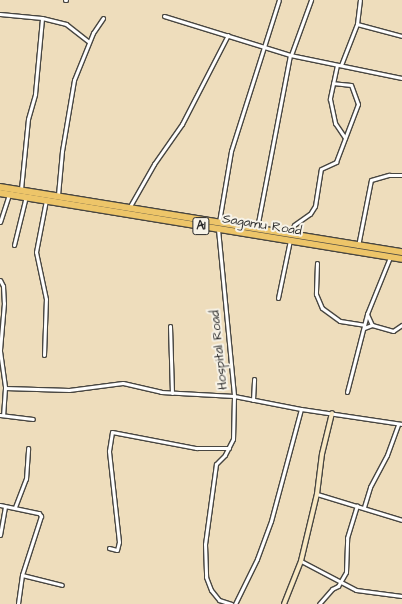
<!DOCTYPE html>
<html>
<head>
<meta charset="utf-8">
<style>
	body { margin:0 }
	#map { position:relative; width:402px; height:604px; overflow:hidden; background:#eeddbc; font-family:"Architects Daughter",sans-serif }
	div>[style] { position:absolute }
	.roads { filter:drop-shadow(1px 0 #484641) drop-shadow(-1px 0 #484641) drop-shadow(0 1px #484641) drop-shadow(0 -1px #484641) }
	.street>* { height:3px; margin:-1.5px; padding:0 1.5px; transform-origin:1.5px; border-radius:1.5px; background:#fff }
	.secondary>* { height:4px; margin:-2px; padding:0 2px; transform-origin:2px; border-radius:2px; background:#f8e8c3 }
	.highway>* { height:5.5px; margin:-2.75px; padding:0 2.75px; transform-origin:2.75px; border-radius:2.75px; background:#edc569 }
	span { translate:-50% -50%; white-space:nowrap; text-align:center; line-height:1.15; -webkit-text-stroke:4px #f7f3e8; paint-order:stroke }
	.shield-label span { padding:1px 3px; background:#f7f3e8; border:1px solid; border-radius:3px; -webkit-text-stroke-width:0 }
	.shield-label { font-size:12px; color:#2b2b2b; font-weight:700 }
	.street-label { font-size:13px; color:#2b2b2b }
</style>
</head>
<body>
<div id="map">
	<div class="roads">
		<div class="street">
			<i style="left:65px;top:0;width:1px"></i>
			<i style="left:0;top:14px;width:42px;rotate:5.4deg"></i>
			<i style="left:42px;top:18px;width:25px;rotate:14deg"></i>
			<i style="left:66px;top:24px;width:29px;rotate:38deg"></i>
			<i style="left:164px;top:16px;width:132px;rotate:17.2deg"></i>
			<i style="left:290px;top:55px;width:114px;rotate:11.6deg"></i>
			<i style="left:357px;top:24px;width:47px;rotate:14.9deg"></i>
			<i style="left:291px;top:55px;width:59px;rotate:-70deg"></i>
			<i style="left:337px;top:65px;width:35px;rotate:102deg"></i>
			<i style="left:330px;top:99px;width:25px;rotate:78deg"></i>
			<i style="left:335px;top:123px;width:18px;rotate:56deg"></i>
			<i style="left:341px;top:65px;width:44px;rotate:-68.7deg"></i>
			<i style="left:357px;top:24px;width:24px;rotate:-83deg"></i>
			<i style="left:21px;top:189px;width:70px;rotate:-84.3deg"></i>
			<i style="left:28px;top:119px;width:26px;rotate:-74deg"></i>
			<i style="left:35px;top:94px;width:76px;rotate:-84.7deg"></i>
			<i style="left:58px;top:195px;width:44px;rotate:-84.8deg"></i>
			<i style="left:62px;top:151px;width:72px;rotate:-80.4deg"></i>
			<i style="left:74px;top:80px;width:51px;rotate:-68deg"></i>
			<i style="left:93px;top:33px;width:18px;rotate:-56deg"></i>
			<i style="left:129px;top:208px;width:51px;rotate:-60.4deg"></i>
			<i style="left:154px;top:164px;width:49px;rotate:-55deg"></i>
			<i style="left:182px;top:124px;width:100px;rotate:-62.7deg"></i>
			<i style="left:0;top:222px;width:29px;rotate:-72deg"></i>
			<i style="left:219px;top:222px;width:72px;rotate:-80.4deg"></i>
			<i style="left:231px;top:151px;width:158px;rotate:-72.4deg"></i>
			<i style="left:257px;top:228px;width:176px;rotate:-79.2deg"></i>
			<i style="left:218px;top:229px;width:168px;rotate:84.5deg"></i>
			<i style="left:234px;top:396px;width:68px;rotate:11deg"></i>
			<i style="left:301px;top:409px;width:102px;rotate:8.4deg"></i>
			<i style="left:291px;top:234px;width:9px;rotate:-72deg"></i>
			<i style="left:294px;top:225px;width:19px;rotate:-35deg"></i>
			<i style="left:310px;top:214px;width:9px;rotate:-58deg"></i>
			<i style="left:315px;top:206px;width:37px;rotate:-81deg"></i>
			<i style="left:321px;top:169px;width:17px;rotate:-25deg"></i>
			<i style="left:336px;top:162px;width:62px;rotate:-69.2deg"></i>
			<i style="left:358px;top:104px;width:20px;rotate:-110deg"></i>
			<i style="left:351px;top:85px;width:18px;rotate:-174deg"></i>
			<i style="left:14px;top:245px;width:50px;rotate:-76.2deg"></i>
			<i style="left:358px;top:246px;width:67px;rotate:-78.9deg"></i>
			<i style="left:371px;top:180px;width:19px;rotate:-16deg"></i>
			<i style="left:389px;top:175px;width:13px"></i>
			<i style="left:317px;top:263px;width:31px;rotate:92deg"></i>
			<i style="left:316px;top:294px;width:15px;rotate:67deg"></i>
			<i style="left:322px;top:308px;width:22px;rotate:36deg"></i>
			<i style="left:340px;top:321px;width:24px;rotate:9deg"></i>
			<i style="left:0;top:280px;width:7px;rotate:63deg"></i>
			<i style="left:3px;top:286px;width:17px;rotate:87deg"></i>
			<i style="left:4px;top:303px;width:47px;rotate:94.9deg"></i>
			<i style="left:278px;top:298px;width:59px;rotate:-78.3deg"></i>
			<i style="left:367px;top:314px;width:12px;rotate:66deg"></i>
			<i style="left:170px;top:326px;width:67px;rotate:88.3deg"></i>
			<i style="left:364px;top:328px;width:9px;rotate:-21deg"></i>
			<i style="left:372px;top:325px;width:22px;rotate:16deg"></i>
			<i style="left:393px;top:331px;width:11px;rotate:-34deg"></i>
			<i style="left:0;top:351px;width:37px;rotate:82deg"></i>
			<i style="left:5px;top:388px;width:27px;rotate:94deg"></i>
			<i style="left:44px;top:355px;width:56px;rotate:-88deg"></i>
			<i style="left:46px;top:299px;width:48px;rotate:-102deg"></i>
			<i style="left:36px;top:252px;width:53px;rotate:-79.1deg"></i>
			<i style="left:5px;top:388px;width:64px;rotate:1.8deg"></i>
			<i style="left:69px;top:390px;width:54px;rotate:-7.4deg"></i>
			<i style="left:123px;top:383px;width:39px;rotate:13deg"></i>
			<i style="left:161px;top:392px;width:73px;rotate:3.1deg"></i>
			<i style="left:234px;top:396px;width:43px;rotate:91.3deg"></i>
			<i style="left:233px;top:439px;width:18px;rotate:117deg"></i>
			<i style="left:225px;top:455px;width:13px;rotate:135deg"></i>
			<i style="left:216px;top:464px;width:81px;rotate:97.8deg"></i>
			<i style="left:205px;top:544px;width:33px;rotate:88deg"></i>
			<i style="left:206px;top:577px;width:14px;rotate:69deg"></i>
			<i style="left:211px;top:590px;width:13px;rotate:51deg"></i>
			<i style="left:219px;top:600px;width:13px;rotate:18deg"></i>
			<i style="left:347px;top:392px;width:81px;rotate:-75.6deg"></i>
			<i style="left:367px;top:314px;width:61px;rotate:-68deg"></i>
			<i style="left:253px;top:400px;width:21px;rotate:-87deg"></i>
			<i style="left:0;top:415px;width:33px;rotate:7deg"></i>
			<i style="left:317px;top:494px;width:89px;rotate:17deg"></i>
			<i style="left:0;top:505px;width:40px;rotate:12deg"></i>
			<i style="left:39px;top:513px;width:4px;rotate:56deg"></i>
			<i style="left:41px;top:516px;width:62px;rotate:107.9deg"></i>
			<i style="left:22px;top:575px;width:29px;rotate:98deg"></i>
			<i style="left:15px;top:507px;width:30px;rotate:-69deg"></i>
			<i style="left:26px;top:479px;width:31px;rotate:-86deg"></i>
			<i style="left:364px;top:507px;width:21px;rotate:-73deg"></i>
			<i style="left:370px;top:487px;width:36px;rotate:-62deg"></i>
			<i style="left:387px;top:455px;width:33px;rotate:-70deg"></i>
			<i style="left:0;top:535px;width:29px;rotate:-80deg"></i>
			<i style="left:109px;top:548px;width:8px;rotate:14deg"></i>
			<i style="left:117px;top:550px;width:8px;rotate:-76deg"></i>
			<i style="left:119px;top:542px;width:92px;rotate:-96.3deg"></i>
			<i style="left:109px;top:451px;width:19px;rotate:-81deg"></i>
			<i style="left:112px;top:432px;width:86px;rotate:10.8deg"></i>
			<i style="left:196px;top:448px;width:33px"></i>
			<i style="left:301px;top:561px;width:62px;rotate:27.8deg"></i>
			<i style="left:356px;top:590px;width:46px;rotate:7.4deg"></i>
			<i style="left:22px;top:575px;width:41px;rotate:14deg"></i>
			<i style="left:235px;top:604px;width:50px;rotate:-63.9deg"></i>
			<i style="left:257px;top:559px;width:40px;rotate:-69.8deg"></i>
			<i style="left:271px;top:521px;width:116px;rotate:-75deg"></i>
			<i style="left:319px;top:604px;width:20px;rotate:-49deg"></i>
			<i style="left:332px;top:589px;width:7px;rotate:-27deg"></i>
			<i style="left:338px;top:586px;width:16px;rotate:-60deg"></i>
			<i style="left:346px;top:572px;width:34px;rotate:-88deg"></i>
			<i style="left:347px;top:538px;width:34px;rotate:-73deg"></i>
		</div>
		<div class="secondary">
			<i style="left:284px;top:604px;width:46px;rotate:-68.4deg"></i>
			<i style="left:301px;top:561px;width:69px;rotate:-76.6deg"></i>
			<i style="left:317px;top:494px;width:40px;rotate:-82.9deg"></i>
			<i style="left:322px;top:454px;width:42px;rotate:-76.3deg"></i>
		</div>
		<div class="highway">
			<i style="left:0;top:187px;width:407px;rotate:9.2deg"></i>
			<i style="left:0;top:193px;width:407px;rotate:9.3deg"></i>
		</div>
	</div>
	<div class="shield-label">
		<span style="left:201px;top:226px">A1</span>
	</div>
	<div class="street-label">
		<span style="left:262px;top:225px;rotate:9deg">Sagamu Road</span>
		<span style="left:219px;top:350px;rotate:-96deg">Hospital Road</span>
	</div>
</div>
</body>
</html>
